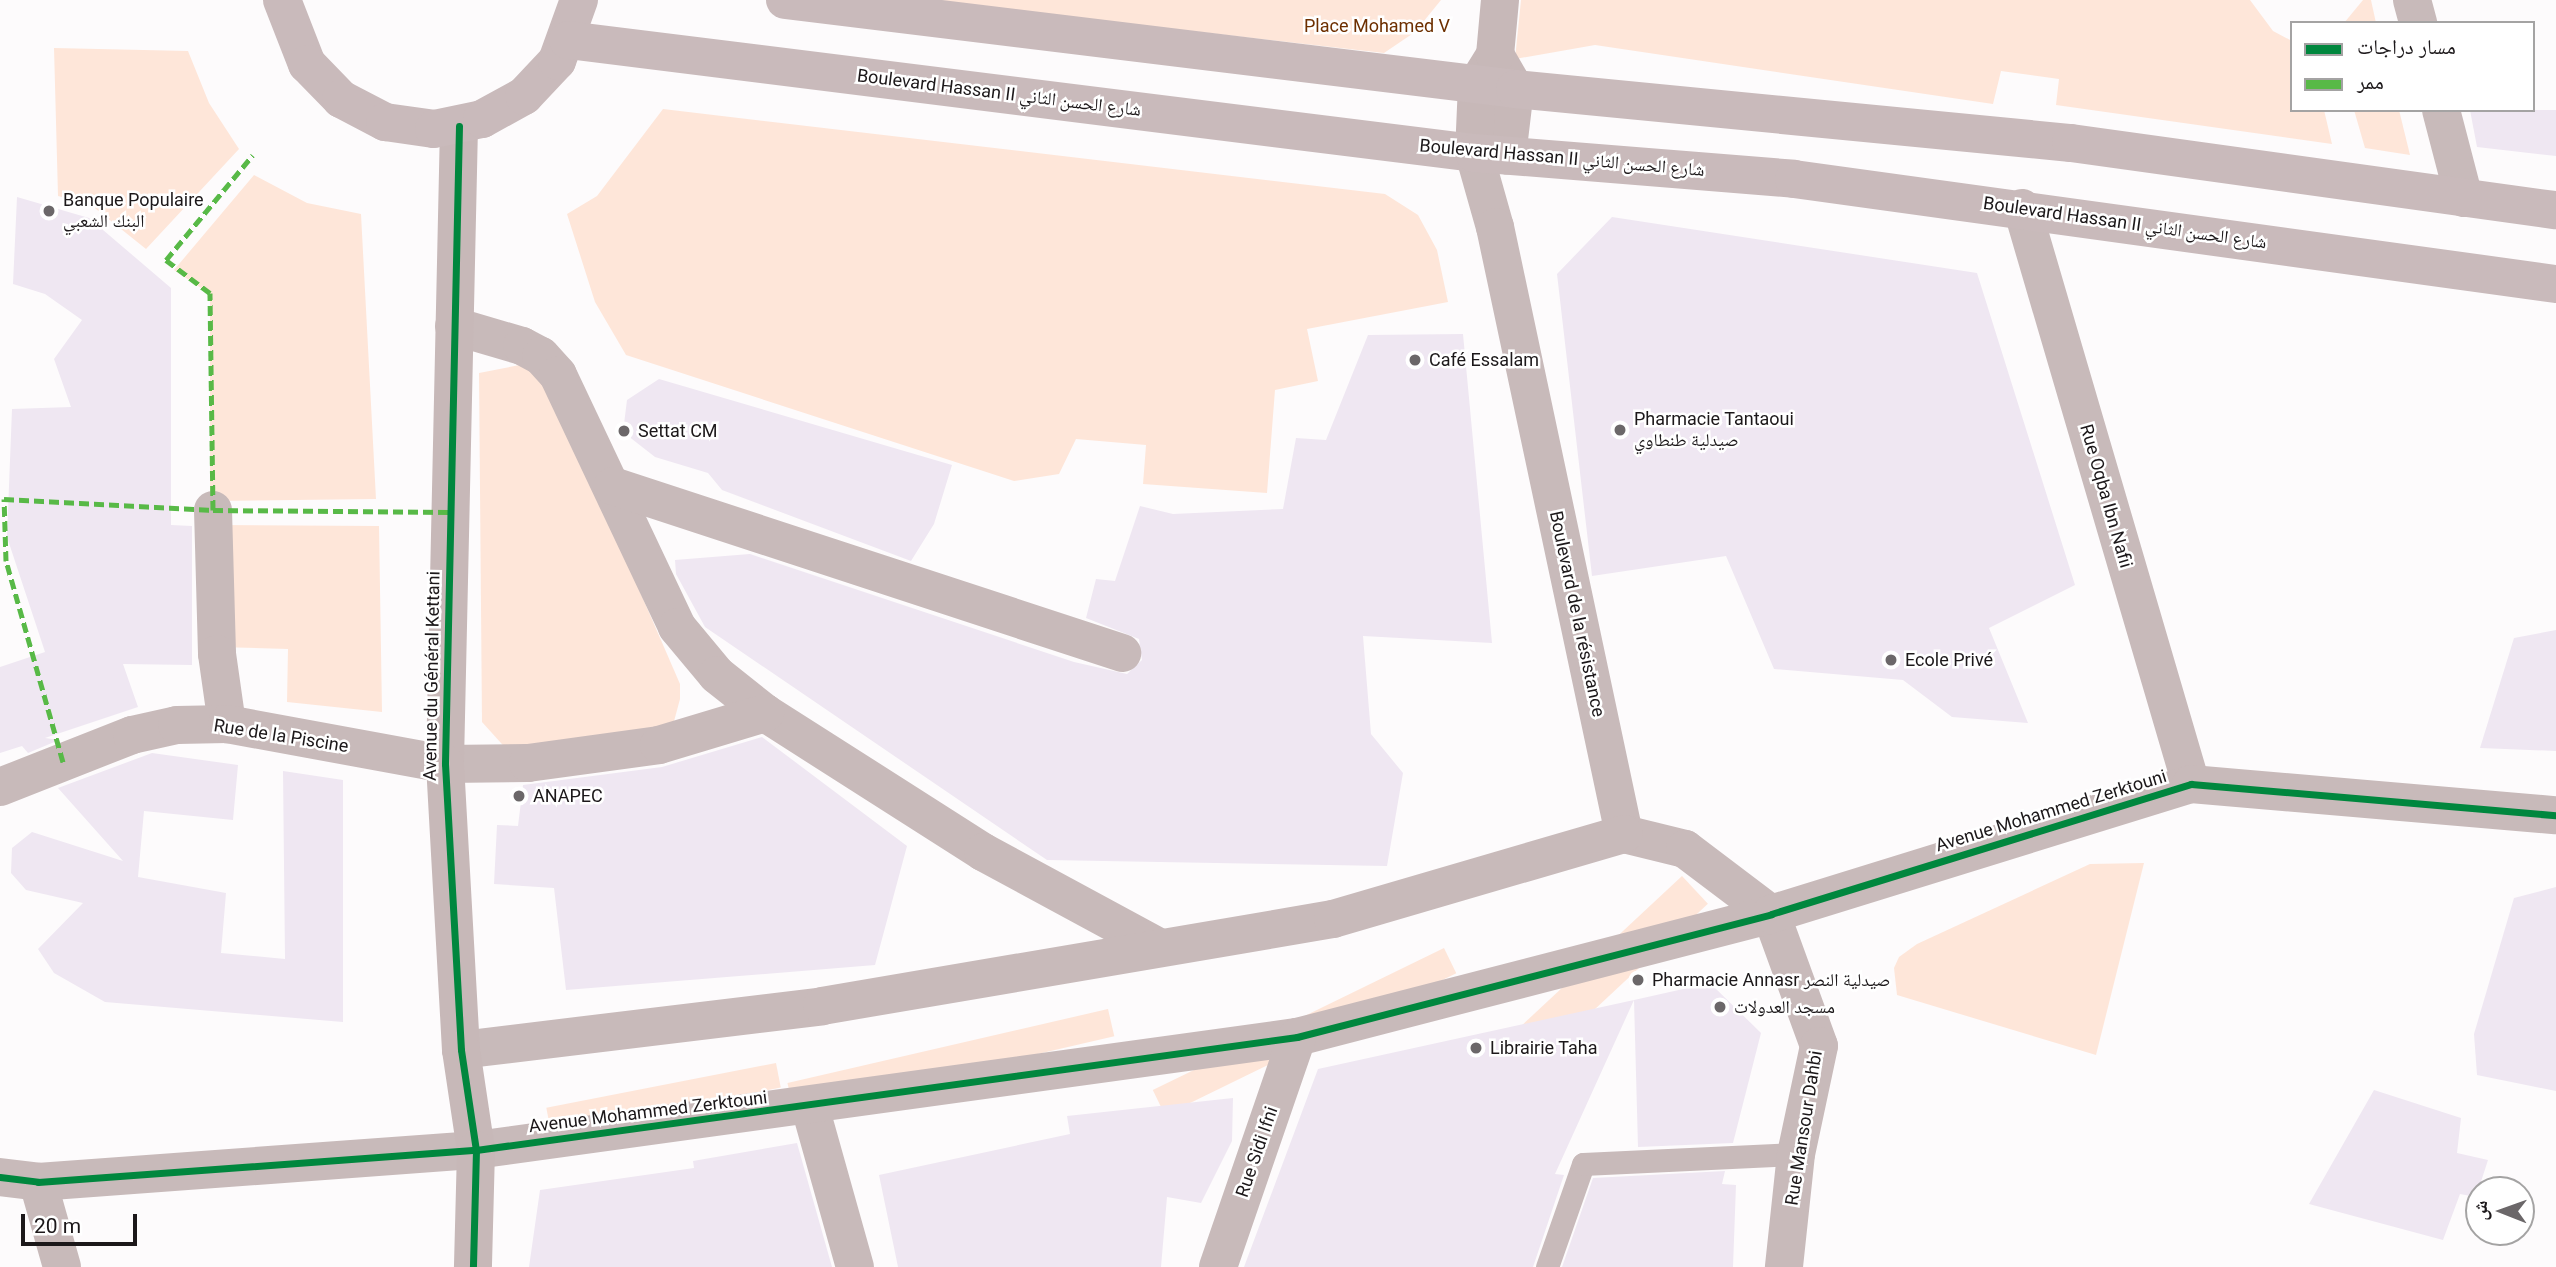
<!DOCTYPE html>
<html>
<head>
<meta charset="utf-8">
<style>
	body { margin:0 }
	#map { position:relative; width:2556px; height:1267px; overflow:hidden; background:#fdfbfc; font-family:Roboto,"Noto Naskh Arabic",sans-serif }
	div>[style] { position:absolute }
	.green>* { inset:0; background:#fee6d9; transform-origin:0 0 }
	.building>* { inset:0; background:#efe7f2 }
	.lane>* { height:23px; margin:-11.5px; padding:0 11.5px; transform-origin:11.5px; border-radius:11.5px; background:#c8baba }
	.street>* { height:38px; margin:-19px; padding:0 19px; transform-origin:19px; border-radius:19px; background:#c8baba }
	.secondary>* { height:38px; margin:-19px; padding:0 19px; transform-origin:19px; border-radius:19px; background:#c7b8b8 }
	.primary>* { height:38px; margin:-19px; padding:0 19px; transform-origin:19px; border-radius:19px; background:#c9babb }
	.quiet>* { height:5px; margin-top:-2.5px; transform-origin:0; background:repeating-linear-gradient(90deg,#58b947 0 10px,transparent 0 15px) }
	.cycleway>* { height:7px; margin:-3.5px; padding:0 3.5px; transform-origin:3.5px; border-radius:3.5px; background:#00873e }
	.dots>* { width:19px; height:19px; translate:-50% -50%; box-sizing:border-box; border:4px solid #fff; border-radius:50% }
	span { translate:-50% -50%; white-space:nowrap; text-align:center; line-height:1.15; -webkit-text-stroke:5px #fff; paint-order:stroke }
	.park-label { font-size:18px; color:#6d2f00 }
	.street-label { font-size:18px; color:#1c181a }
	.poi-label { font-size:18px; color:#1c181a }
	.left { translate:0 -50%; text-align:left }
	.legend { position:absolute; left:2290px; top:21px; width:245px; height:91px; box-sizing:border-box; background:#fff; border:2px solid #a4a3a3; margin:0; padding:9px 12px; list-style:none; font-size:21px; color:#1c181a }
	.legend li { display:flex; align-items:center; gap:14px; height:35px }
	.legend b { width:35px; border:2px solid #a4a3a3 }
	.north { position:absolute; left:2465px; top:1176px; width:70px; height:70px; box-sizing:border-box; background:#fff; border:2px solid #a4a3a3; border-radius:50%; rotate:271deg; font-size:19px; font-weight:700; line-height:28px; text-align:center; color:#1c181a }
	.north::after { content:''; display:block; margin:auto; width:24px; height:32px; background:#6b6769; clip-path:polygon(50% 0,100% 100%,50% 72%,0 100%) }
	.scale { position:absolute; left:21px; top:1214px; width:116px; height:32px; box-sizing:border-box; border:4px solid #1c181a; border-top:0; padding-left:9px; font-size:21px; line-height:24px; white-space:nowrap; color:#1c181a; -webkit-text-stroke:5px #fff; paint-order:stroke }
</style>
</head>
<body>
<div id="map">
	<div class="green">
		<i style="clip-path:polygon(919px 0,1441px 0,1415px 32px,1384px 53px)"></i>
		<i style="clip-path:polygon(1521px 0,2250px 0,2273px 31px,2292px 41px,2292px 110px,2324px 110px,2332px 144px,2056px 105px,2059px 79px,2001px 71px,1993px 104px,1595px 45px,1515px 59px)"></i>
		<i style="clip-path:polygon(2363px 0,2371px 0,2376px 23px,2344px 23px)"></i>
		<i style="clip-path:polygon(54px 48px,188px 51px,209px 103px,239px 149px,146px 249px,91px 205px,58px 196px)"></i>
		<i style="clip-path:polygon(663px 109px,1385px 194px,1418px 215px,1437px 250px,1448px 302px,1307px 329px,1318px 381px,1275px 390px,1267px 493px,1143px 484px,1146px 445px,1076px 439px,1059px 474px,1014px 481px,626px 355px,595px 302px,567px 214px,597px 196px)"></i>
		<i style="clip-path:polygon(2354px 110px,2399px 110px,2410px 155px,2365px 148px)"></i>
		<i style="clip-path:polygon(254px 175px,307px 203px,361px 214px,376px 499px,210px 501px,210px 294px,174px 270px)"></i>
		<i style="clip-path:polygon(540px 361px,680px 684px,680px 699px,673px 725px,511px 754px,482px 722px,479px 373px)"></i>
		<i style="clip-path:polygon(221px 525px,379px 526px,382px 712px,287px 702px,288px 649px,218px 647px)"></i>
		<i style="clip-path:polygon(2144px 863px,2096px 1055px,1897px 995px,1894px 968px,1899px 957px,1917px 944px,2090px 864px)"></i>
		<i style="left:1682px;top:876px;width:38px;height:234px;rotate:47deg"></i>
		<i style="left:1444px;top:948px;width:28px;height:324px;rotate:64deg"></i>
		<i style="left:1108px;top:1009px;width:28px;height:329px;rotate:77deg"></i>
		<i style="left:776px;top:1063px;width:25px;height:234px;rotate:79deg"></i>
	</div>
	<div class="building">
		<i style="clip-path:polygon(2470px 110px,2556px 110px,2556px 156px,2477px 147px)"></i>
		<i style="clip-path:polygon(17px 197px,89px 218px,171px 288px,171px 525px,192px 526px,192px 665px,123px 664px,138px 707px,45px 738px,59px 740px,28px 753px,22px 746px,0 753px,0 667px,45px 652px,7px 537px,12px 409px,71px 407px,54px 359px,82px 320px,45px 294px,13px 284px)"></i>
		<i style="clip-path:polygon(1612px 217px,1977px 273px,2075px 585px,1989px 628px,2028px 723px,1952px 717px,1903px 680px,1774px 669px,1726px 556px,1592px 576px,1557px 274px)"></i>
		<i style="clip-path:polygon(1463px 334px,1492px 643px,1363px 636px,1371px 734px,1403px 773px,1387px 866px,1047px 860px,705px 627px,676px 574px,675px 560px,750px 554px,1074px 662px,1127px 674px,1142px 660px,1139px 639px,1086px 618px,1096px 579px,1115px 581px,1140px 506px,1173px 514px,1283px 509px,1296px 438px,1326px 440px,1368px 335px)"></i>
		<i style="clip-path:polygon(659px 379px,952px 465px,934px 524px,911px 561px,722px 490px,708px 473px,655px 457px,623px 432px,627px 400px)"></i>
		<i style="clip-path:polygon(2556px 630px,2556px 751px,2480px 748px,2514px 638px)"></i>
		<i style="clip-path:polygon(762px 737px,907px 846px,875px 965px,566px 990px,554px 888px,494px 884px,497px 825px,518px 826px,523px 785px,662px 767px)"></i>
		<i style="clip-path:polygon(152px 753px,238px 765px,233px 820px,144px 811px,138px 877px,226px 893px,221px 953px,285px 959px,283px 771px,343px 780px,343px 1022px,105px 1002px,54px 973px,38px 949px,83px 903px,26px 890px,11px 873px,12px 848px,32px 832px,123px 861px,58px 788px)"></i>
		<i style="clip-path:polygon(2556px 887px,2556px 1091px,2477px 1075px,2474px 1034px,2514px 898px)"></i>
		<i style="clip-path:polygon(1710px 983px,1761px 1033px,1733px 1143px,1638px 1147px,1634px 1000px)"></i>
		<i style="clip-path:polygon(1634px 1000px,1555px 1174px,1564px 1175px,1533px 1267px,1244px 1267px,1318px 1069px)"></i>
		<i style="clip-path:polygon(2374px 1090px,2461px 1118px,2457px 1153px,2488px 1160px,2476px 1197px,2460px 1194px,2443px 1240px,2309px 1204px)"></i>
		<i style="clip-path:polygon(1233px 1098px,1232px 1141px,1201px 1203px,1167px 1197px,1161px 1267px,898px 1267px,879px 1175px,1070px 1134px,1067px 1116px)"></i>
		<i style="clip-path:polygon(797px 1143px,832px 1267px,529px 1267px,540px 1190px,694px 1168px,693px 1161px)"></i>
		<i style="clip-path:polygon(1725px 1171px,1722px 1184px,1736px 1185px,1733px 1267px,1562px 1267px,1593px 1178px)"></i>
	</div>
	<div class="lane">
		<i style="left:1547px;top:1267px;width:109px;rotate:-70.7deg"></i>
		<i style="left:1583px;top:1164px;width:213px;rotate:-2.7deg"></i>
	</div>
	<div class="street">
		<i style="left:2412px;top:0;width:24px;rotate:75deg"></i>
		<i style="left:2441px;top:110px;width:91px;rotate:75.4deg"></i>
		<i style="left:1474px;top:153px;width:77px;rotate:74.2deg"></i>
		<i style="left:1495px;top:227px;width:621px;rotate:78deg"></i>
		<i style="left:1624px;top:834px;width:63px;rotate:13.8deg"></i>
		<i style="left:1685px;top:849px;width:108px;rotate:37.1deg"></i>
		<i style="left:2022px;top:208px;width:600px;rotate:73.65deg"></i>
		<i style="left:454px;top:326px;width:71px;rotate:16.4deg"></i>
		<i style="left:522px;top:346px;width:21px;rotate:28deg"></i>
		<i style="left:541px;top:356px;width:25px;rotate:48deg"></i>
		<i style="left:558px;top:375px;width:279px;rotate:64.7deg"></i>
		<i style="left:677px;top:627px;width:62px;rotate:50.2deg"></i>
		<i style="left:717px;top:675px;width:61px;rotate:38.4deg"></i>
		<i style="left:765px;top:713px;width:259px;rotate:32.5deg"></i>
		<i style="left:983px;top:852px;width:198px;rotate:28.4deg"></i>
		<i style="left:613px;top:486px;width:536px;rotate:18.16deg"></i>
		<i style="left:213px;top:510px;width:144px;rotate:88.4deg"></i>
		<i style="left:217px;top:654px;width:71px;rotate:81.9deg"></i>
		<i style="left:0;top:787px;width:142px;rotate:-21.5deg"></i>
		<i style="left:132px;top:735px;width:46px;rotate:-12.5deg"></i>
		<i style="left:177px;top:725px;width:50px;rotate:-1.1deg"></i>
		<i style="left:227px;top:724px;width:222px;rotate:10.4deg"></i>
		<i style="left:445px;top:764px;width:83px;rotate:-0.7deg"></i>
		<i style="left:528px;top:763px;width:132px;rotate:-7.8deg"></i>
		<i style="left:659px;top:745px;width:111px;rotate:-16.8deg"></i>
		<i style="left:1771px;top:914px;width:140px;rotate:70deg"></i>
		<i style="left:1819px;top:1046px;width:110px;rotate:102deg"></i>
		<i style="left:1796px;top:1154px;width:114px;rotate:96.1deg"></i>
		<i style="left:461px;top:1050px;width:364px;rotate:-6.9deg"></i>
		<i style="left:822px;top:1006px;width:518px;rotate:-9.66deg"></i>
		<i style="left:1333px;top:919px;width:303px;rotate:-16.3deg"></i>
		<i style="left:810px;top:1107px;width:166px;rotate:74.3deg"></i>
		<i style="left:0;top:1177px;width:38px;rotate:7deg"></i>
		<i style="left:38px;top:1182px;width:439px;rotate:-4.2deg"></i>
		<i style="left:476px;top:1150px;width:829px;rotate:-7.84deg"></i>
		<i style="left:1297px;top:1037px;width:490px;rotate:-14.5deg"></i>
		<i style="left:1771px;top:914px;width:440px;rotate:-17.2deg"></i>
		<i style="left:2191px;top:784px;width:366px;rotate:4.9deg"></i>
		<i style="left:38px;top:1182px;width:88px;rotate:74.2deg"></i>
		<i style="left:1218px;top:1267px;width:243px;rotate:-71deg"></i>
	</div>
	<div class="secondary">
		<i style="left:1498px;top:60px;width:34px;rotate:60deg"></i>
		<i style="left:1515px;top:89px;width:67px;rotate:96.8deg"></i>
		<i style="left:459px;top:126px;width:638px;rotate:91.26deg"></i>
		<i style="left:445px;top:764px;width:286px;rotate:86.8deg"></i>
		<i style="left:461px;top:1050px;width:101px;rotate:81.5deg"></i>
		<i style="left:476px;top:1150px;width:117px;rotate:91.5deg"></i>
		<i style="left:1474px;top:153px;width:69px;rotate:-87.5deg"></i>
		<i style="left:1477px;top:84px;width:34px;rotate:-58deg"></i>
		<i style="left:1495px;top:55px;width:55px;rotate:-84.8deg"></i>
	</div>
	<div class="primary">
		<i style="left:282px;top:0;width:69px;rotate:68.7deg"></i>
		<i style="left:307px;top:64px;width:49px;rotate:45.8deg"></i>
		<i style="left:341px;top:99px;width:50px;rotate:27.6deg"></i>
		<i style="left:385px;top:122px;width:49px;rotate:8.1deg"></i>
		<i style="left:434px;top:129px;width:49px;rotate:-11.8deg"></i>
		<i style="left:482px;top:119px;width:48px;rotate:-28.7deg"></i>
		<i style="left:524px;top:96px;width:48px;rotate:-46.7deg"></i>
		<i style="left:557px;top:61px;width:65px;rotate:-70.2deg"></i>
		<i style="left:785px;top:0;width:735px;rotate:6.95deg"></i>
		<i style="left:1515px;top:89px;width:559px;rotate:5.55deg"></i>
		<i style="left:2071px;top:143px;width:490px;rotate:7.9deg"></i>
		<i style="left:568px;top:40px;width:913px;rotate:7.11deg"></i>
		<i style="left:1474px;top:153px;width:321px;rotate:4.6deg"></i>
		<i style="left:1794px;top:179px;width:769px;rotate:7.85deg"></i>
	</div>
	<div class="quiet">
		<i style="left:213px;top:510px;width:217px;rotate:-90.8deg"></i>
		<i style="left:210px;top:293px;width:55px;rotate:-143.1deg"></i>
		<i style="left:166px;top:260px;width:136px;rotate:-50.4deg"></i>
		<i style="left:63px;top:762px;width:209px;rotate:-105.8deg"></i>
		<i style="left:6px;top:561px;width:62px;rotate:-91.8deg"></i>
		<i style="left:4px;top:499px;width:209px;rotate:3deg"></i>
		<i style="left:213px;top:510px;width:237px;rotate:0.5deg"></i>
	</div>
	<div class="cycleway">
		<i style="left:459px;top:126px;width:638px;rotate:91.26deg"></i>
		<i style="left:445px;top:764px;width:286px;rotate:86.8deg"></i>
		<i style="left:461px;top:1050px;width:101px;rotate:81.5deg"></i>
		<i style="left:476px;top:1150px;width:117px;rotate:91.5deg"></i>
		<i style="left:0;top:1177px;width:38px;rotate:7deg"></i>
		<i style="left:38px;top:1182px;width:439px;rotate:-4.2deg"></i>
		<i style="left:476px;top:1150px;width:829px;rotate:-7.84deg"></i>
		<i style="left:1297px;top:1037px;width:490px;rotate:-14.5deg"></i>
		<i style="left:1771px;top:914px;width:440px;rotate:-17.2deg"></i>
		<i style="left:2191px;top:784px;width:366px;rotate:4.9deg"></i>
	</div>
	<div class="dots">
		<i style="left:49px;top:211px;background:#6b6769"></i>
		<i style="left:1415px;top:360px;background:#6b6769"></i>
		<i style="left:1620px;top:430px;background:#6b6769"></i>
		<i style="left:624px;top:431px;background:#6b6769"></i>
		<i style="left:1891px;top:660px;background:#6b6769"></i>
		<i style="left:519px;top:796px;background:#6b6769"></i>
		<i style="left:1638px;top:980px;background:#6b6769"></i>
		<i style="left:1720px;top:1007px;background:#6b6769"></i>
		<i style="left:1476px;top:1048px;background:#6b6769"></i>
	</div>
	<div class="park-label">
		<span style="left:1377px;top:26px">Place Mohamed V</span>
	</div>
	<div class="street-label">
		<span style="left:999px;top:93px;rotate:7deg">Boulevard Hassan II شارع الحسن الثاني</span>
		<span style="left:1562px;top:158px;rotate:5deg">Boulevard Hassan II شارع الحسن الثاني</span>
		<span style="left:2125px;top:223px;rotate:8deg">Boulevard Hassan II شارع الحسن الثاني</span>
		<span style="left:2106px;top:496px;rotate:74deg">Rue Oqba Ibn Nafii</span>
		<span style="left:1577px;top:614px;rotate:78deg">Boulevard de la résistance</span>
		<span style="left:432px;top:676px;rotate:-89deg">Avenue du Général Kettani</span>
		<span style="left:281px;top:736px;rotate:9deg">Rue de la Piscine</span>
		<span style="left:2051px;top:811px;rotate:-17deg">Avenue Mohammed Zerktouni</span>
		<span style="left:648px;top:1112px;rotate:-7deg">Avenue Mohammed Zerktouni</span>
		<span style="left:1804px;top:1128px;rotate:-81deg">Rue Mansour Dahbi</span>
		<span style="left:1257px;top:1152px;rotate:-71deg">Rue Sidi Ifni</span>
	</div>
	<div class="poi-label">
		<span class="left" style="left:63px;top:211px">Banque Populaire<br>البنك الشعبي</span>
		<span class="left" style="left:1429px;top:360px">Café Essalam</span>
		<span class="left" style="left:1634px;top:430px">Pharmacie Tantaoui<br>صيدلية طنطاوي</span>
		<span class="left" style="left:638px;top:431px">Settat CM</span>
		<span class="left" style="left:1905px;top:660px">Ecole Privé</span>
		<span class="left" style="left:533px;top:796px">ANAPEC</span>
		<span class="left" style="left:1652px;top:980px">Pharmacie Annasr صيدلية النصر</span>
		<span class="left" style="left:1734px;top:1007px">مسجد العدولات</span>
		<span class="left" style="left:1490px;top:1048px">Librairie Taha</span>
	</div>
	<ul class="legend">
	<li><b style="height:9px;background:#00873e"></b>مسار دراجات</li>
	<li><b style="height:9px;background:#58b947"></b>ممر</li>
	</ul>
	<div class="north">ش</div>
	<div class="scale">20 m</div>
</div>
</body>
</html>
